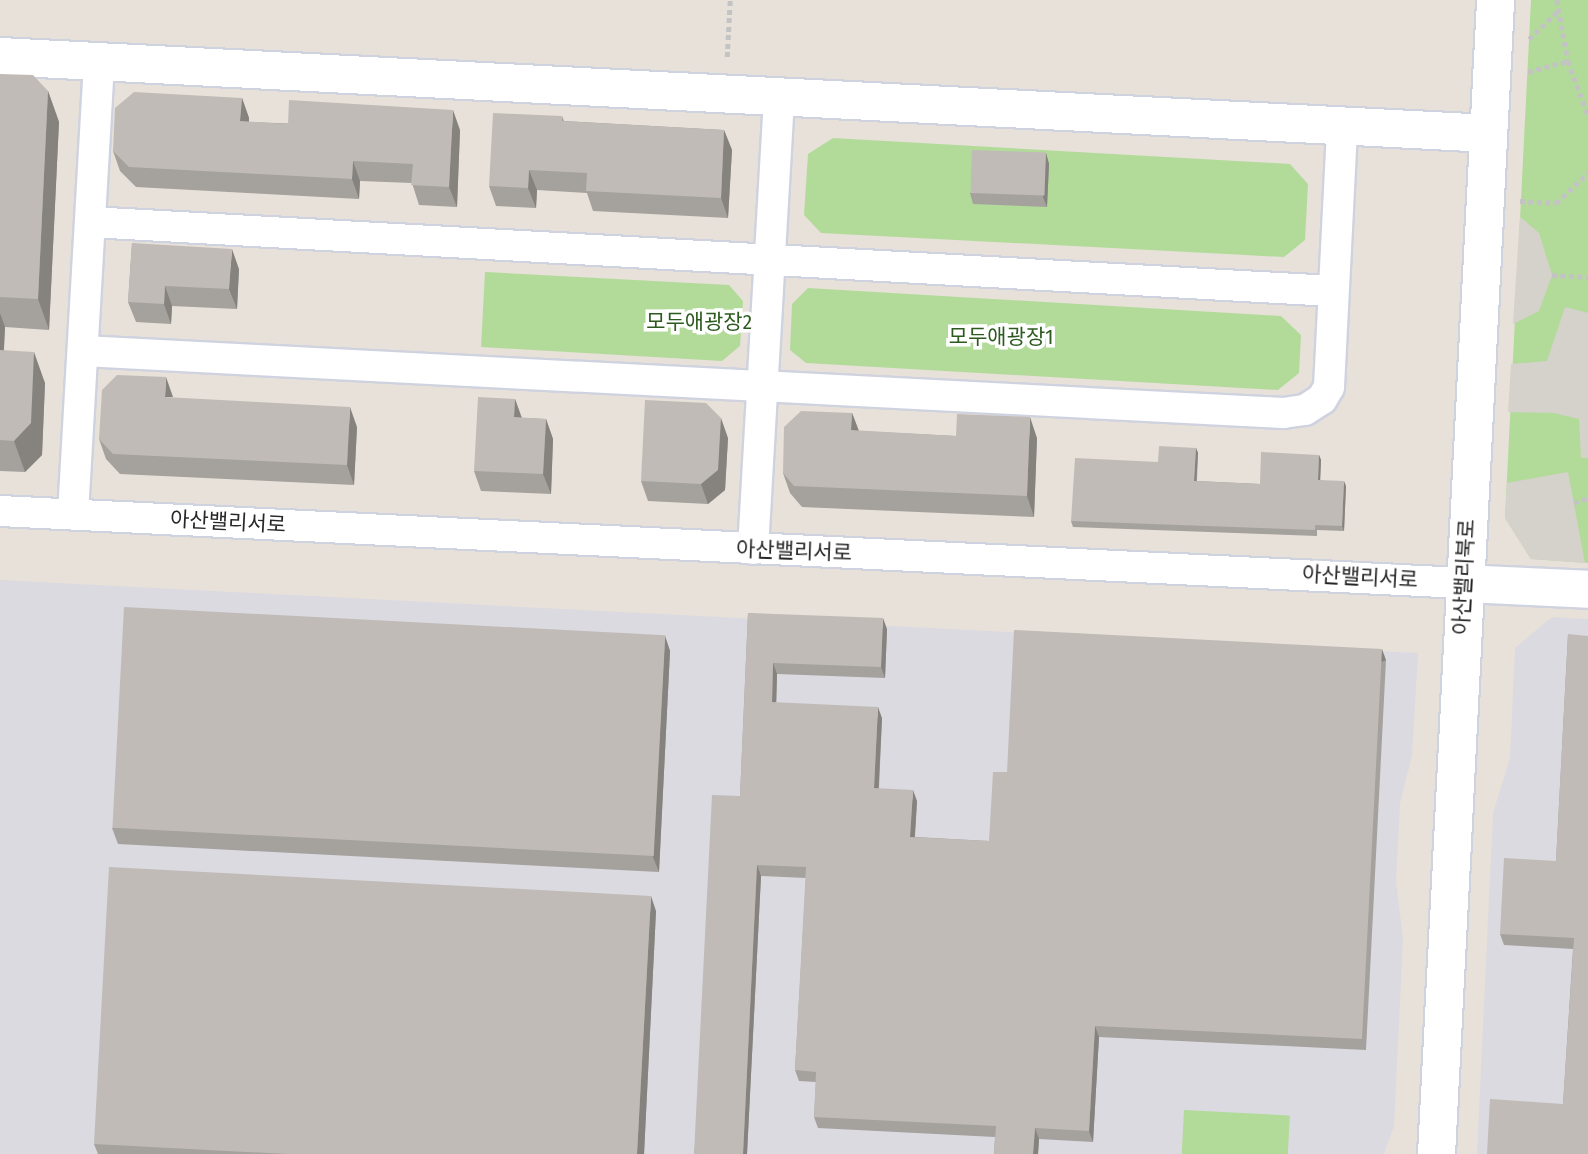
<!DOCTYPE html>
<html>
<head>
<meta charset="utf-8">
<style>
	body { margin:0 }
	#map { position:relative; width:1588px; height:1154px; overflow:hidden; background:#e8e1d9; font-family:"Fira Sans Condensed","Noto Sans KR",sans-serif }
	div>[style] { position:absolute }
	.industrial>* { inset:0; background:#dbdae1 }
	.green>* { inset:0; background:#b2db9a; transform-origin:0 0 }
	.plaza>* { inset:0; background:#d5d1cb }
	.path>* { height:4.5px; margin-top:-2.25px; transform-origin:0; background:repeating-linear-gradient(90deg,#c3c3c3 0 5px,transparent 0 8.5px) }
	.roads { filter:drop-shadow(2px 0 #cfd2df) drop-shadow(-2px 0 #cfd2df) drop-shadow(0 2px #cfd2df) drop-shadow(0 -2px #cfd2df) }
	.minor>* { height:30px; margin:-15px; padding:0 15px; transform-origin:15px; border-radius:15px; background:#fff }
	.tertiary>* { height:37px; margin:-18.5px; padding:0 18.5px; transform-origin:18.5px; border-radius:18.5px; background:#fff }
	.wall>* { inset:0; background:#a5a19d }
	.shaded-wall>* { inset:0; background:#86837f; transform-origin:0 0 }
	.building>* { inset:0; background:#c0bbb6; transform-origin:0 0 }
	span { translate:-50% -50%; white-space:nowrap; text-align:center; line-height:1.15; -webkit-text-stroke:7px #fff; paint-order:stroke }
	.park-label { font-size:21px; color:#2d5b1f }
	.street-label { font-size:21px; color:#272727 }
</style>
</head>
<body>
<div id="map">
	<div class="industrial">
		<i style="clip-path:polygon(0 580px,1418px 653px,1412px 756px,1400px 803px,1396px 881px,1403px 939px,1394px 1126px,1384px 1154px,0 1154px)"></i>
		<i style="clip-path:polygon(1552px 617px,1588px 619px,1588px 1154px,1477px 1154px,1493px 813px,1510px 758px,1515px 648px)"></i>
	</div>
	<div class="green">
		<i style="clip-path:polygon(1531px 0,1588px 0,1588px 563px,1531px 559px,1505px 518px)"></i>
		<i style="clip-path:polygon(833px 138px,1290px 164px,1308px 184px,1305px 240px,1284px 257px,821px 233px,804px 215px,808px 154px)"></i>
		<i style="clip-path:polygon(485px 272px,729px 285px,743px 301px,740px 346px,722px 361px,481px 347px)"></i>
		<i style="clip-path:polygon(808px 288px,1281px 316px,1301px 335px,1299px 373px,1278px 390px,806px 363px,790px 350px,792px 304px)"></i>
		<i style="left:1184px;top:1110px;width:106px;height:44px;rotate:3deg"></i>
	</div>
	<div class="plaza">
		<i style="clip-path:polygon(1520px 217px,1539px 233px,1552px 275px,1539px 311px,1513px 324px)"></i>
		<i style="clip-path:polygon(1565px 307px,1588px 313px,1588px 458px,1581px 458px,1579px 419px,1554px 413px,1508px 412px,1511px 364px,1547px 361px)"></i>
		<i style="clip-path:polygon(1568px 472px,1585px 563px,1531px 559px,1505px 518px,1507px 483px)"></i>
	</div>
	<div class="path">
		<i style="left:1557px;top:0;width:62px;rotate:79.8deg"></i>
		<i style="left:1568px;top:61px;width:58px;rotate:69.7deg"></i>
		<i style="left:1529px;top:39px;width:39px;rotate:-44deg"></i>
		<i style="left:727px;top:57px;width:57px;rotate:-87deg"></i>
		<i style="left:1528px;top:72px;width:41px;rotate:-15.4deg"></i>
		<i style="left:1520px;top:201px;width:36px;rotate:3deg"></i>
		<i style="left:1556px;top:203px;width:44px;rotate:-43.2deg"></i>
		<i style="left:1552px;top:275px;width:36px;rotate:3deg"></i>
		<i style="left:1574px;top:503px;width:15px;rotate:-20deg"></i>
	</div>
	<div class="roads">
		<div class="minor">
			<i style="left:90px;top:222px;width:1245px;rotate:3.18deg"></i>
			<i style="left:83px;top:351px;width:1202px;rotate:2.96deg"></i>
			<i style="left:1283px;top:413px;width:22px;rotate:-8deg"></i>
			<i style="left:1305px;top:410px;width:20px;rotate:-33deg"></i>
			<i style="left:1322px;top:399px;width:14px;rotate:-60deg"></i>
			<i style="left:1329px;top:387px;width:261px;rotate:-87.1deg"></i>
			<i style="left:0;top:511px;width:1465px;rotate:2.82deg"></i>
			<i style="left:73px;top:514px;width:454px;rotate:-86.7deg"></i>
			<i style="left:753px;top:549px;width:453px;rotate:-86.7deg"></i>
		</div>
		<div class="tertiary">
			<i style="left:0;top:56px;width:1490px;rotate:2.96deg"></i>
			<i style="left:1463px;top:583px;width:125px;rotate:2.7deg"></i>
			<i style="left:1436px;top:1154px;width:1156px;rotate:-87.07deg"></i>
		</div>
	</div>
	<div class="wall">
		<i style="clip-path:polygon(0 74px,48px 91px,59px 122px,49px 330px,5px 327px,4px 350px,45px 383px,42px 455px,25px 472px,0 471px)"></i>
		<i style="clip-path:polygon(242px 98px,249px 118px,249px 122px,460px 130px,457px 207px,419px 205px,412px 183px,360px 181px,359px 199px,136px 187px,120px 171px,113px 151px)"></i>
		<i style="clip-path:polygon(562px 116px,564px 121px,724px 130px,732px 150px,728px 218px,593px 211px,587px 193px,537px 190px,536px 208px,496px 206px,489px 186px)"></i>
		<i style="clip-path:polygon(1046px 153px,1049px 164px,1047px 207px,973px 204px,970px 193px)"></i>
		<i style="clip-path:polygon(132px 243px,239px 269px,237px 309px,172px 306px,171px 324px,136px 322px,128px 302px)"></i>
		<i style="clip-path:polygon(173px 398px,357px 427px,354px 485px,120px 474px,106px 459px,99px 439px)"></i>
		<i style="clip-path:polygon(515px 399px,522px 418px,546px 419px,553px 439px,551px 494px,481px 491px,474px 471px)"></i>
		<i style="clip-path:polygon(852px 413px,859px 431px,956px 436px,1037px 438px,1034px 517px,802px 507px,790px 493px,783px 473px)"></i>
		<i style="clip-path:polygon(728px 438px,725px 490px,708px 504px,648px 501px,641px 481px)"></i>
		<i style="clip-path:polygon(1196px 448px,1198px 453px,1197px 481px,1260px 484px,1319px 455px,1321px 460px,1320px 480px,1346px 486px,1344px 531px,1317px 530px,1317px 536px,1073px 527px,1071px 521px,1158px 462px)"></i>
		<i style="clip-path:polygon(748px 613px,887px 629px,885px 678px,777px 674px,776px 703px,882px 718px,879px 789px,917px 801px,915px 837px,989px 841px,1007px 772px,1386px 660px,1366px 1050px,1099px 1037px,1093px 1142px,1039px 1139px,1038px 1154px,994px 1154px,995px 1137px,818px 1128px,814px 1117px,816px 1082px,799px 1081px,795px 1070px,806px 878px,761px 876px,747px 1154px,694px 1154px,740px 796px)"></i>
		<i style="clip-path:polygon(1568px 634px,1588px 1154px,1563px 1104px,1573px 949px,1504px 945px,1500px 934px,1556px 861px)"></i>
		<i style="clip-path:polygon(665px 636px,670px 651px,659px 872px,118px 844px,112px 828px)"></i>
		<i style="clip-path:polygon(656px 911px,644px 1154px,98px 1154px,94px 1144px)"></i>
	</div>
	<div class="shaded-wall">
		<i style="clip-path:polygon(48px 91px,59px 122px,49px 330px,38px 299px)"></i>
		<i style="clip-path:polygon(242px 98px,249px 118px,248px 141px,240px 121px)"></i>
		<i style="clip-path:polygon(453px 110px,460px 130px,457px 207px,449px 187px)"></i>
		<i style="clip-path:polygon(724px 130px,732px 150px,728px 218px,721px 198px)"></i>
		<i style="clip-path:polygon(1046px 153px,1049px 164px,1047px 207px,1043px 197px)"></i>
		<i style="clip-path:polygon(353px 161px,360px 181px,359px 199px,352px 179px)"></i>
		<i style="clip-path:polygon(529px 170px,537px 190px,536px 208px,528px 188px)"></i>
		<i style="clip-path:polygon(232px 249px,239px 269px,237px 309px,229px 289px)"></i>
		<i style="clip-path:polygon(165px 286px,172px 306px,171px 324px,164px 304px)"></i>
		<i style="clip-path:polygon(0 313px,5px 327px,2px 381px,0 374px)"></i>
		<i style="clip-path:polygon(34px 352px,45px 383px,42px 455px,25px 472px,14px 441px)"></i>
		<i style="clip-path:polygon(166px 377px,173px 397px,165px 397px)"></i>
		<i style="clip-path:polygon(515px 399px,522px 419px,514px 417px)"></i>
		<i style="clip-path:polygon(350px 407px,357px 427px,354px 485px,347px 465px)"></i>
		<i style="clip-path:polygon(852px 413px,860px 434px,851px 430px)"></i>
		<i style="clip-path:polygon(1030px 417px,1037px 438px,1034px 517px,1027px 496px)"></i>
		<i style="clip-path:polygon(721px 418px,728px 438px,725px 490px,708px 504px,701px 484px)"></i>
		<i style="clip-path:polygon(546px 419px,553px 439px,551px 494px,543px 474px)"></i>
		<i style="clip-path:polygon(1196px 448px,1198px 453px,1196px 486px,1194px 481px)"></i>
		<i style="clip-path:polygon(1319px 455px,1321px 460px,1320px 485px,1318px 480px)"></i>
		<i style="clip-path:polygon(1344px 481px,1346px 486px,1344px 531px,1342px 526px)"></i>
		<i style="clip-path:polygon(883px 618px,887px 629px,885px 678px,881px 667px)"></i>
		<i style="clip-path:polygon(665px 636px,670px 651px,659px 872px,653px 857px)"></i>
		<i style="left:1382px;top:649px;width:12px;height:391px;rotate:70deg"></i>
		<i style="clip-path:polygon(773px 663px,777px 674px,776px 713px,772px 702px)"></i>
		<i style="clip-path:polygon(878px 707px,882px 718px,878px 799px,874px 788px)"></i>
		<i style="clip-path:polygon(913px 790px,917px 801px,914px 848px,910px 837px)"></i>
		<i style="clip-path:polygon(757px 865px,761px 876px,747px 1154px,743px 1154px)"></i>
		<i style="clip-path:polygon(651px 896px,656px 911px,644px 1154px,637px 1154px)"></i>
		<i style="clip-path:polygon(1095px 1026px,1099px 1037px,1093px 1142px,1089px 1131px)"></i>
		<i style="clip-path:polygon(1035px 1128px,1039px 1139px,1038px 1154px,1033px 1154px)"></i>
	</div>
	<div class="building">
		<i style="clip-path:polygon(0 74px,33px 75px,48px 91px,38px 299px,0 297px)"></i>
		<i style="clip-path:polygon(134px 92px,242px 98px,240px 121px,288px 124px,289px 100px,453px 110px,449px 187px,411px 185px,413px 164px,353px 161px,352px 179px,129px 167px,113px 151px,115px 108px)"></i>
		<i style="clip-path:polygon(493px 113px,562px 116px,562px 121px,724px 130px,721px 198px,586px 191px,587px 173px,529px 170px,528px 188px,489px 186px)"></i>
		<i style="left:972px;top:150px;width:74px;height:43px;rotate:2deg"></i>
		<i style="clip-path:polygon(132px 243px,232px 249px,229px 289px,165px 286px,164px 304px,128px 302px)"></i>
		<i style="clip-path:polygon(0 350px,34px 352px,31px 423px,14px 441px,0 440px)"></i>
		<i style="clip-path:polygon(117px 375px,166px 377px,165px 397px,350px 407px,347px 465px,113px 454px,99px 439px,102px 390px)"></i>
		<i style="clip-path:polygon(478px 397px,515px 399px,514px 417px,546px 419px,543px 474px,474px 471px)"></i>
		<i style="clip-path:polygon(645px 400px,706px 403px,721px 418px,718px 470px,701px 484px,641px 481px)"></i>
		<i style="clip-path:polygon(801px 411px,852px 413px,851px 430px,956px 436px,957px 414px,1030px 417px,1027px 496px,794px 486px,783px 473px,784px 427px)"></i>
		<i style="clip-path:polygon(1159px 446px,1196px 448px,1194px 481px,1260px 484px,1261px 452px,1319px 455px,1318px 480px,1344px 481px,1342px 526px,1315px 525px,1315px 530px,1071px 521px,1075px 458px,1158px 462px)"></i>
		<i style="left:124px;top:607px;width:542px;height:221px;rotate:3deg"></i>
		<i style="clip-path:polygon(748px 613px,883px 618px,881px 667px,773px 663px,772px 702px,878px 707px,874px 788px,913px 790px,910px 837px,989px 841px,993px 772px,1007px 772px,1014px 630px,1382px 649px,1362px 1039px,1095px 1026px,1089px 1131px,1035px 1128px,1033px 1154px,994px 1154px,996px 1126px,814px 1117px,816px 1072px,795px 1070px,806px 867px,757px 865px,743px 1154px,694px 1154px,712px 795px,740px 796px)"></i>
		<i style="clip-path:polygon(1568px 634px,1588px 636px,1588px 1154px,1487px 1154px,1490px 1099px,1563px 1104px,1574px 938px,1500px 934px,1504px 858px,1556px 861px)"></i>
		<i style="clip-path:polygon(109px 867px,651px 896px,637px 1154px,287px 1154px,94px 1144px)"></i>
	</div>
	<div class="park-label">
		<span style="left:699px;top:322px">모두애광장2</span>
		<span style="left:1001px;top:337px">모두애광장1</span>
	</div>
	<div class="street-label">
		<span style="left:228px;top:522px;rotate:3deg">아산밸리서로</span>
		<span style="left:794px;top:551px;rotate:2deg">아산밸리서로</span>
		<span style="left:1360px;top:577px;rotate:3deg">아산밸리서로</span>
		<span style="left:1464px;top:577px;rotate:-87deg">아산밸리북로</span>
	</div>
</div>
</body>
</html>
